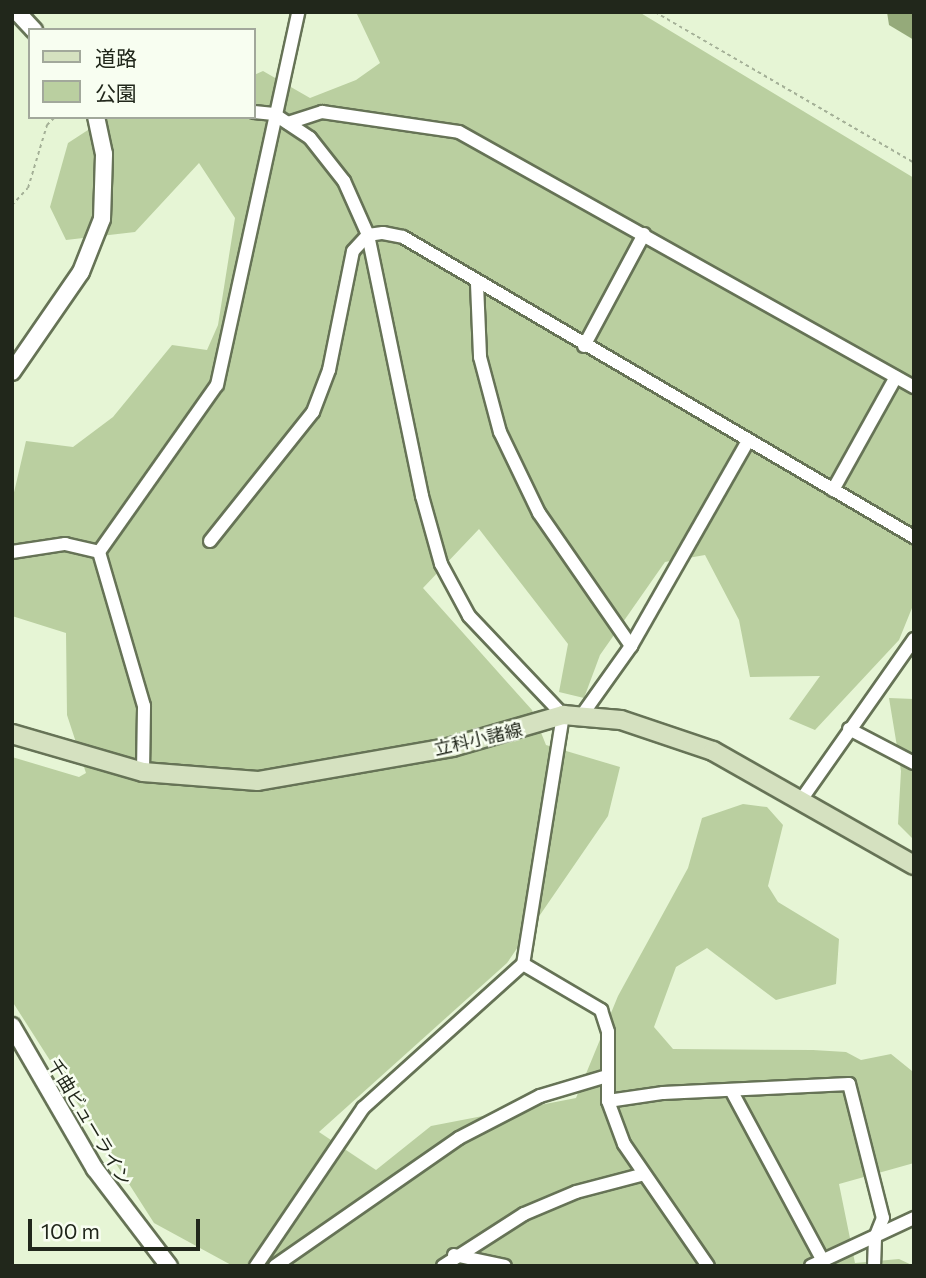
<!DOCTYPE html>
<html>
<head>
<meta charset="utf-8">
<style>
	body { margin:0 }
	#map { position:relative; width:926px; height:1278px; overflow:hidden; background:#e6f5d5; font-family:Commissioner,"Noto Sans JP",sans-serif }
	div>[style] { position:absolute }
	.green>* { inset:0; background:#bacfa0 }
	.water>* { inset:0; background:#95aa7a }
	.path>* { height:2px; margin-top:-1px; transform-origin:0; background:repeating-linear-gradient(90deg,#a4b097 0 3.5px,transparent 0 7px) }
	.roads { filter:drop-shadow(2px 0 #667356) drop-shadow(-2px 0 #667356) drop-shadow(0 2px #667356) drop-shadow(0 -2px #667356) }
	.minor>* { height:12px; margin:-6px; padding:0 6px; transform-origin:6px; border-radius:6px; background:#fff }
	.tertiary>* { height:16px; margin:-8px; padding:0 8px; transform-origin:8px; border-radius:8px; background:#fff }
	.secondary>* { height:18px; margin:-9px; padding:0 9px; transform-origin:9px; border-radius:9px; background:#d5e1c0 }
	span { translate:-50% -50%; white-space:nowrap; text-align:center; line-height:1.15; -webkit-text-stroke:5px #f8fef1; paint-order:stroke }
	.street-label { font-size:18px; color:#21271b }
	.frame { position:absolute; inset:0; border:14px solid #21271b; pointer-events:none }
	.legend { position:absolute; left:28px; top:28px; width:228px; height:91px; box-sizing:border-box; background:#f8fef1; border:2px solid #a2a89b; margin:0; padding:9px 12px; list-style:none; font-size:21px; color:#21271b }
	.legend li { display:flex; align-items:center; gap:14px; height:35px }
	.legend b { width:35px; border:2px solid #a2a89b }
	.scale { position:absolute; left:28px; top:1219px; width:172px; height:32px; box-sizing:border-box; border:4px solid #21271b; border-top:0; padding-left:9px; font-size:21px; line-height:24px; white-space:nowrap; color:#21271b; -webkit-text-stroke:5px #f8fef1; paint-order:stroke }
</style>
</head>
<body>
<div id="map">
	<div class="green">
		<i style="clip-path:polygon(356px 12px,639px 12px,914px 178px,914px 603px,899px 640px,815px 730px,789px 719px,820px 676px,750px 677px,739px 620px,705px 555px,665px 562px,600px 655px,584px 698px,559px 692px,568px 644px,479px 529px,423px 588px,532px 710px,546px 745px,620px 767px,608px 816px,507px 963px,319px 1132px,376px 1170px,431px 1126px,576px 1098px,618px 996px,688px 868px,702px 818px,743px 804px,767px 807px,783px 825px,768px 886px,778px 902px,839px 939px,836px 984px,776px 1000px,707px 948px,676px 967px,654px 1027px,673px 1049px,813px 1050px,846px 1052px,861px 1060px,891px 1054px,912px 1071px,914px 1163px,839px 1184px,855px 1263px,899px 1259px,914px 1266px,233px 1266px,154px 1223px,12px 1001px,12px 757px,79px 777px,86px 773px,67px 715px,66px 633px,12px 616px,12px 501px,26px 441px,73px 447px,113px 417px,172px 345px,207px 350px,218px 325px,235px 218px,199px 163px,135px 232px,66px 240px,50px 207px,68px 143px,108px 117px,254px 117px,254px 75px,263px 71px,310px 98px,356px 80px,380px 63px)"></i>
		<i style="clip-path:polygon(889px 698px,914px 699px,914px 840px,898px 824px,901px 771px)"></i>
	</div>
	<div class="water">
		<i style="clip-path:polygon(887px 12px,914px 12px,914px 40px,889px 25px)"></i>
	</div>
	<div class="path">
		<i style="left:655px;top:12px;width:300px;rotate:30.2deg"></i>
		<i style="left:12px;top:205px;width:23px;rotate:-47deg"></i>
		<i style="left:28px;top:188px;width:66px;rotate:-73.2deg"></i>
		<i style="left:47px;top:125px;width:11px;rotate:-45deg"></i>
	</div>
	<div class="roads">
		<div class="minor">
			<i style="left:254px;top:112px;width:20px;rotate:6deg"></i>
			<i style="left:274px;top:114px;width:43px;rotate:33.7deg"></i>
			<i style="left:310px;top:138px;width:55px;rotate:51.7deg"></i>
			<i style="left:344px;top:181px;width:59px;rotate:66deg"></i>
			<i style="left:368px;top:235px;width:267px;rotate:78.3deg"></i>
			<i style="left:422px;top:496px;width:71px;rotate:74.4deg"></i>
			<i style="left:441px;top:564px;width:59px;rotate:61.7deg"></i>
			<i style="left:469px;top:616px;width:137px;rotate:46.5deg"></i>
			<i style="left:563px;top:715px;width:252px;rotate:99.1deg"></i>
			<i style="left:523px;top:964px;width:215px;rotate:138deg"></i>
			<i style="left:363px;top:1108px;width:191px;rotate:124.1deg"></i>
			<i style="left:288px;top:123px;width:36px;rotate:-18deg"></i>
			<i style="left:322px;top:112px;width:138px;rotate:8.3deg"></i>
			<i style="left:459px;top:132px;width:522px;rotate:29.27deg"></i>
			<i style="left:477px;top:284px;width:73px;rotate:87.6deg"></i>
			<i style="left:480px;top:357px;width:78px;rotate:75.1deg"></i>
			<i style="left:500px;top:432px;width:90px;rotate:64.3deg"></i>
			<i style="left:539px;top:513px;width:162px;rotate:55.3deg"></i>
			<i style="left:584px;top:346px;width:127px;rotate:-61.8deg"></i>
			<i style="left:833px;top:490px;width:129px;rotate:-60.9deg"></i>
			<i style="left:210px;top:541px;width:165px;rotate:-51.4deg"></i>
			<i style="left:313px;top:412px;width:45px;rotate:-69.1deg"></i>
			<i style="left:329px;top:370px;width:121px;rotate:-78.6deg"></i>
			<i style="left:353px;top:251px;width:22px;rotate:-47deg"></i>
			<i style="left:368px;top:235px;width:15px;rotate:-8deg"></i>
			<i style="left:383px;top:233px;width:20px;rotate:11deg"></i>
			<i style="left:403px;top:237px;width:593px;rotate:30.42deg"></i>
			<i style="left:12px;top:552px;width:54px;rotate:-8.6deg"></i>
			<i style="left:65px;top:544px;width:35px;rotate:13deg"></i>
			<i style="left:582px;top:715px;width:85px;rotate:-54.6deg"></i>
			<i style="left:631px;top:646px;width:236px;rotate:-60.3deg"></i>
			<i style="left:849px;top:729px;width:73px;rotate:27.6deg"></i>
			<i style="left:143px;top:772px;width:66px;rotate:-89.1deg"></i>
			<i style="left:144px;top:706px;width:160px;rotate:-106.3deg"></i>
			<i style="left:99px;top:552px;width:204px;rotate:-54.8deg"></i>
			<i style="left:217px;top:385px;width:382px;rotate:-77.7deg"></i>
			<i style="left:801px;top:800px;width:197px;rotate:-54.9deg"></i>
			<i style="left:523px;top:964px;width:91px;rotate:30.5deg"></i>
			<i style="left:601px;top:1010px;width:23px;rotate:72deg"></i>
			<i style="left:608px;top:1032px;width:69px;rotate:90deg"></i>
			<i style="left:608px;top:1101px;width:46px;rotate:69.6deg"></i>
			<i style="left:624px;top:1144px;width:148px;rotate:55.5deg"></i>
			<i style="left:731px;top:1090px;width:194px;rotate:61.7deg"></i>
			<i style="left:608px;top:1101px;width:56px;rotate:-8.3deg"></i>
			<i style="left:663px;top:1093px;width:186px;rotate:-2.8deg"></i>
			<i style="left:849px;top:1084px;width:138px;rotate:75.8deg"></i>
			<i style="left:883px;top:1218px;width:22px;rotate:112deg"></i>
			<i style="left:875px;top:1238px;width:28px;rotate:92deg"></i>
			<i style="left:454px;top:1255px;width:52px;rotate:12.2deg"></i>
			<i style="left:275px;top:1266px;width:224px;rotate:-34.8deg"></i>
			<i style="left:459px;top:1138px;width:91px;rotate:-27.4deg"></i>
			<i style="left:540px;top:1096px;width:70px;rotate:-16.6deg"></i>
			<i style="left:443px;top:1266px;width:96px;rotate:-32.7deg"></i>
			<i style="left:524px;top:1214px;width:56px;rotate:-22.9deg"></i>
			<i style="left:576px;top:1192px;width:67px;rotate:-14.7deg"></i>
			<i style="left:811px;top:1266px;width:114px;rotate:-25deg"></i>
		</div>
		<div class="tertiary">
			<i style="left:17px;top:12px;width:25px;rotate:47deg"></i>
			<i style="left:12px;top:372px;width:121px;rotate:-55.4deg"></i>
			<i style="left:81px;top:272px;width:57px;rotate:-68.4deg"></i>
			<i style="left:102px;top:219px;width:65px;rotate:-88.2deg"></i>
			<i style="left:104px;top:154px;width:38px;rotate:-102deg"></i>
			<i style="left:12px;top:1026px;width:165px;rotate:59.9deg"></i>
			<i style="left:95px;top:1169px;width:122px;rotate:52.7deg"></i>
		</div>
		<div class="secondary">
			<i style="left:12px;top:734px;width:136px;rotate:16.2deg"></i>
			<i style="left:143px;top:772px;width:115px;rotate:4.5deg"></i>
			<i style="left:258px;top:781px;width:197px;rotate:-9.9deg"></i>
			<i style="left:452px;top:747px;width:116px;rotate:-16.1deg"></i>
			<i style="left:563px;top:715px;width:58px;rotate:4.9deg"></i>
			<i style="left:621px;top:720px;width:97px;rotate:18.6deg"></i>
			<i style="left:713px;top:751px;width:231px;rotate:29.6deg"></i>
		</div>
	</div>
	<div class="street-label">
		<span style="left:478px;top:739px;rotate:-13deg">立科小諸線</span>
		<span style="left:90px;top:1122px;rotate:59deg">千曲ビューライン</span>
	</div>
	<div class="frame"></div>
	<ul class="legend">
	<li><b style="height:9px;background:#d5e1c0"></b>道路</li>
	<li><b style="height:19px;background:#bacfa0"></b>公園</li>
	</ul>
	<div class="scale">100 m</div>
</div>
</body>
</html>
